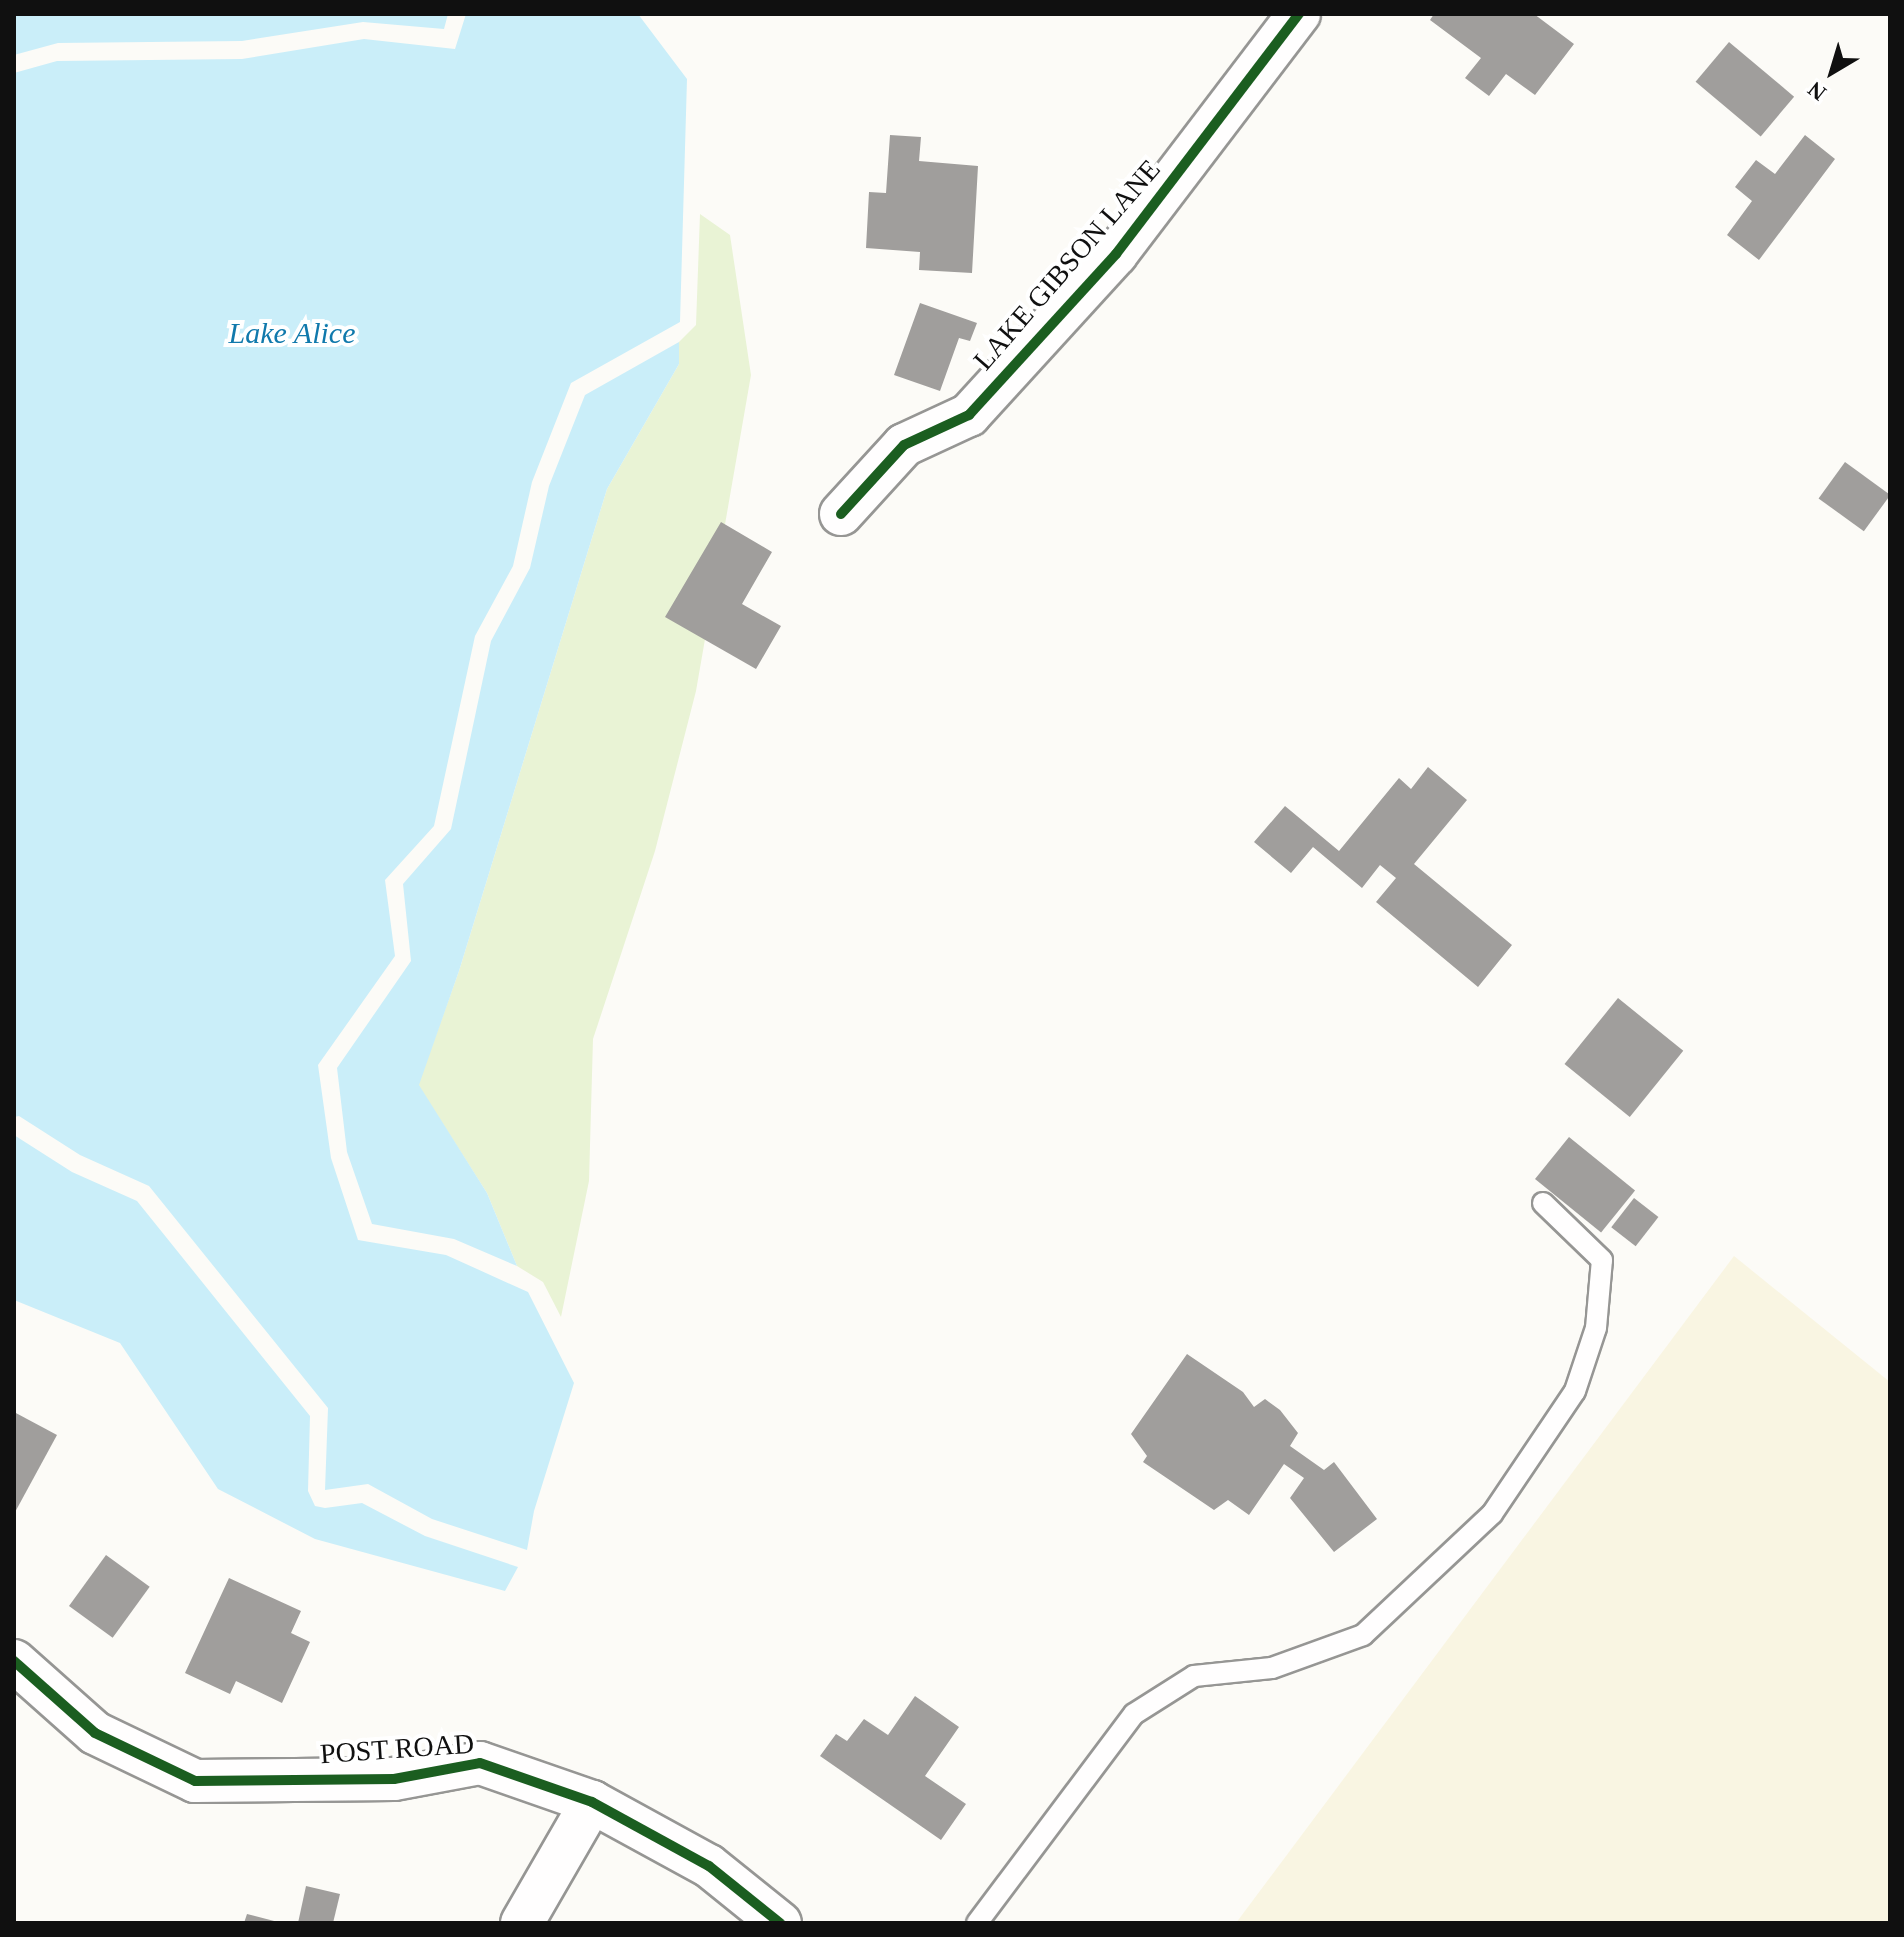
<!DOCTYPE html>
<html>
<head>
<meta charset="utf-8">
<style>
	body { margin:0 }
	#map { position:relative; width:1904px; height:1937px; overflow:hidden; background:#fcfbf7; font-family:Georgia,serif }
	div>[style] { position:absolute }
	.farmland>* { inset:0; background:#f9f5e2 }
	.green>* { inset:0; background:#e9f3d5 }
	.water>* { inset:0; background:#caeef9 }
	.building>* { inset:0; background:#a09e9c; transform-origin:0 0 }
	.roads { filter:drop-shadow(2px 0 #969694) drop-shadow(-2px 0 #969694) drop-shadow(0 2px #969694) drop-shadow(0 -2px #969694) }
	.lane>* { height:20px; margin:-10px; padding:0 10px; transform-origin:10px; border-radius:10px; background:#fffefe }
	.street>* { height:42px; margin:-21px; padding:0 21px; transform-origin:21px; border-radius:21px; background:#fffefe }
	.cycleway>* { height:10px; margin:-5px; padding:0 5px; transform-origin:5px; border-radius:5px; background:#1b5e20 }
	span { translate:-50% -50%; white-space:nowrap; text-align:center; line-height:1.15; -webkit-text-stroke:8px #fff; paint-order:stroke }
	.street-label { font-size:28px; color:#101010 }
	.water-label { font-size:30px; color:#1079ac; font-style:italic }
	.frame { position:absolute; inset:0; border:16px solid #101010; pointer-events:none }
	.north { position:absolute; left:1792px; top:32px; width:80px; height:80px; -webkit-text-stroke:6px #fff; paint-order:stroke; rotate:218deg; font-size:22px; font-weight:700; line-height:32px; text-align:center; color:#101010 }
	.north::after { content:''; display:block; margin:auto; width:28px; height:36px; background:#101010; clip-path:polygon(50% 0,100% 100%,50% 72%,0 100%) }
</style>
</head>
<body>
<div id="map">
	<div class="farmland">
		<i style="clip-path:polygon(1734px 1256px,1890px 1382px,1890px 1923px,1236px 1923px)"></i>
	</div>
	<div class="green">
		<i style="clip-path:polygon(700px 214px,730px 235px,751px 375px,696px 691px,655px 851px,593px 1039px,589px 1181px,561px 1317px,543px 1282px,517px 1266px,487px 1193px,418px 1085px,459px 971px,607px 489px,679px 364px,679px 342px,696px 325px)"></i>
	</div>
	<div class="water">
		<i style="clip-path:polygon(14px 14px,448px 14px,444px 29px,363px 22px,242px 41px,58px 43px,14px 55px)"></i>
		<i style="clip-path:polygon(466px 14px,638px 14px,687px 79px,680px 322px,571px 383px,532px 482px,513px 566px,475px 636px,434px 826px,385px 880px,395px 956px,318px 1065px,331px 1158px,358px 1240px,446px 1255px,528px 1292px,574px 1383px,534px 1511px,527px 1550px,432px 1519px,368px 1484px,325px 1490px,328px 1408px,149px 1186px,80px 1155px,19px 1116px,14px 1117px,14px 73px,57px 61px,242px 59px,364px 39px,455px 49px)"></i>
		<i style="clip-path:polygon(679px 342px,679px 364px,607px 489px,459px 971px,419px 1085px,487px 1193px,517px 1266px,454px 1239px,372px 1224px,347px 1152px,337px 1068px,411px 961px,403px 884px,451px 829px,491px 641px,530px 568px,549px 486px,585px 395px)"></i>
		<i style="clip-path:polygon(14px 1135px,72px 1172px,137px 1201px,310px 1416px,308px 1491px,315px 1506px,325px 1508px,362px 1503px,425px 1536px,518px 1567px,505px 1591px,315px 1539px,218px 1489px,120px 1343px,14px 1300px)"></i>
	</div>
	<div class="building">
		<i style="clip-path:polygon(1434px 14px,1534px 14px,1574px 44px,1535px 95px,1506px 74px,1489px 96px,1465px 78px,1481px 58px,1430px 20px)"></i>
		<i style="left:1729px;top:42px;width:85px;height:52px;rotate:40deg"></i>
		<i style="clip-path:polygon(890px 135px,921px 137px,919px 161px,978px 166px,972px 273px,919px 270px,920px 252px,866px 248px,869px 192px,886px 193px)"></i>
		<i style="clip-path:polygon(1805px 135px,1835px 159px,1759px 260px,1727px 235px,1752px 201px,1735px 187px,1756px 160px,1775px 174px)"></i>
		<i style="clip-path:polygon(920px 303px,977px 323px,970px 341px,959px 338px,940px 391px,894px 375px)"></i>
		<i style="left:1845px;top:462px;width:56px;height:45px;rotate:36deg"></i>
		<i style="clip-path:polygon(721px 522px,772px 552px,742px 604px,781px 626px,756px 669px,665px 617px)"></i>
		<i style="clip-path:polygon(1428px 767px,1467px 800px,1414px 864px,1512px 945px,1478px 987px,1376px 902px,1396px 878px,1380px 865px,1362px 888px,1313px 847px,1291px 873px,1254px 842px,1285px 806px,1339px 851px,1399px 778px,1411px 789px)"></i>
		<i style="left:1618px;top:998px;width:84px;height:85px;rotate:39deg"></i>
		<i style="left:1569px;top:1137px;width:85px;height:54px;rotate:39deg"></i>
		<i style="left:1634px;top:1198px;width:31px;height:37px;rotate:38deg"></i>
		<i style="clip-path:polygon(1187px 1354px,1243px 1392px,1254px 1407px,1265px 1399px,1280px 1410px,1298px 1433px,1290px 1446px,1324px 1470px,1334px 1462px,1377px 1519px,1334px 1552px,1290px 1498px,1304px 1478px,1284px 1464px,1249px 1515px,1228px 1500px,1214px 1510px,1143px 1462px,1147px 1456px,1131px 1434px)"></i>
		<i style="clip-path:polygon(14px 1412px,57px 1435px,14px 1514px)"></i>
		<i style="left:106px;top:1555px;width:54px;height:63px;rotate:36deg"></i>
		<i style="clip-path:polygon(229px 1578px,301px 1611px,291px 1633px,310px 1642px,282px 1703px,236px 1681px,230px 1694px,185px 1673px)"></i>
		<i style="clip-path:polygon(915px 1696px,959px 1727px,925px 1776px,966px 1804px,941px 1840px,820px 1756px,836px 1734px,847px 1741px,864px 1719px,888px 1735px)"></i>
		<i style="clip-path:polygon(306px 1886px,340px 1894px,333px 1923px,298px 1923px)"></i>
		<i style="clip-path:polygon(247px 1914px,278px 1922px,278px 1923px,244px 1923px)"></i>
	</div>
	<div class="roads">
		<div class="lane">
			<i style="left:977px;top:1923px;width:261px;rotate:-53.1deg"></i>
			<i style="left:1134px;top:1714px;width:71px;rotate:-32.3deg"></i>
			<i style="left:1194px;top:1676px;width:78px;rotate:-5.9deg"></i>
			<i style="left:1272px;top:1668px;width:97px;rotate:-19.9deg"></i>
			<i style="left:1363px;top:1635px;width:177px;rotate:-43.2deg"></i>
			<i style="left:1492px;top:1514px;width:148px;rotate:-56deg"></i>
			<i style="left:1575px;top:1391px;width:66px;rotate:-71.6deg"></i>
			<i style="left:1596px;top:1328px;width:68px;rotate:-85deg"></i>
			<i style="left:1602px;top:1260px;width:82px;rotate:-136deg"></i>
		</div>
		<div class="street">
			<i style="left:841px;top:514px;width:93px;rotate:-47.6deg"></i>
			<i style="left:904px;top:445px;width:72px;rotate:-24.8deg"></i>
			<i style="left:969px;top:415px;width:218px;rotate:-47.6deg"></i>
			<i style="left:1116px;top:254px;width:302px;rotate:-52.7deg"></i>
			<i style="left:14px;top:1661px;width:108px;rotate:41.6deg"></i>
			<i style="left:95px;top:1733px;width:111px;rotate:25.6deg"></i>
			<i style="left:195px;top:1781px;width:199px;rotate:-0.6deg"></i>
			<i style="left:394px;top:1779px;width:87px;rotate:-10.5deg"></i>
			<i style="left:480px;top:1763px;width:119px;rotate:19.2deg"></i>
			<i style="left:592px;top:1802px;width:133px;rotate:28.7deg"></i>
			<i style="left:709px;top:1866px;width:91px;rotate:38.8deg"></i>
			<i style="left:522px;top:1923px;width:140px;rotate:-60deg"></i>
		</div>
	</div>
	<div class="cycleway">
		<i style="left:841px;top:514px;width:93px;rotate:-47.6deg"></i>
		<i style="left:904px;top:445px;width:72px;rotate:-24.8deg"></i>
		<i style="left:969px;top:415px;width:218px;rotate:-47.6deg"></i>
		<i style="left:1116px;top:254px;width:302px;rotate:-52.7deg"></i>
		<i style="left:14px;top:1661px;width:108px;rotate:41.6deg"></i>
		<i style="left:95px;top:1733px;width:111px;rotate:25.6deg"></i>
		<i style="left:195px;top:1781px;width:199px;rotate:-0.6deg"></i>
		<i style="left:394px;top:1779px;width:87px;rotate:-10.5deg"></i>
		<i style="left:480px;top:1763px;width:119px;rotate:19.2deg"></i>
		<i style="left:592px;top:1802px;width:133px;rotate:28.7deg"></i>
		<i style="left:709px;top:1866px;width:91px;rotate:38.8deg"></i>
	</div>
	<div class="street-label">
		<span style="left:1067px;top:265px;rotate:-49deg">LAKE GIBSON LANE</span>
		<span style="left:397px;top:1749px;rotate:-4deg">POST ROAD</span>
	</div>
	<div class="water-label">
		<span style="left:292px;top:333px">Lake Alice</span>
	</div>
	<div class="frame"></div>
	<div class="north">N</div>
</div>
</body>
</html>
